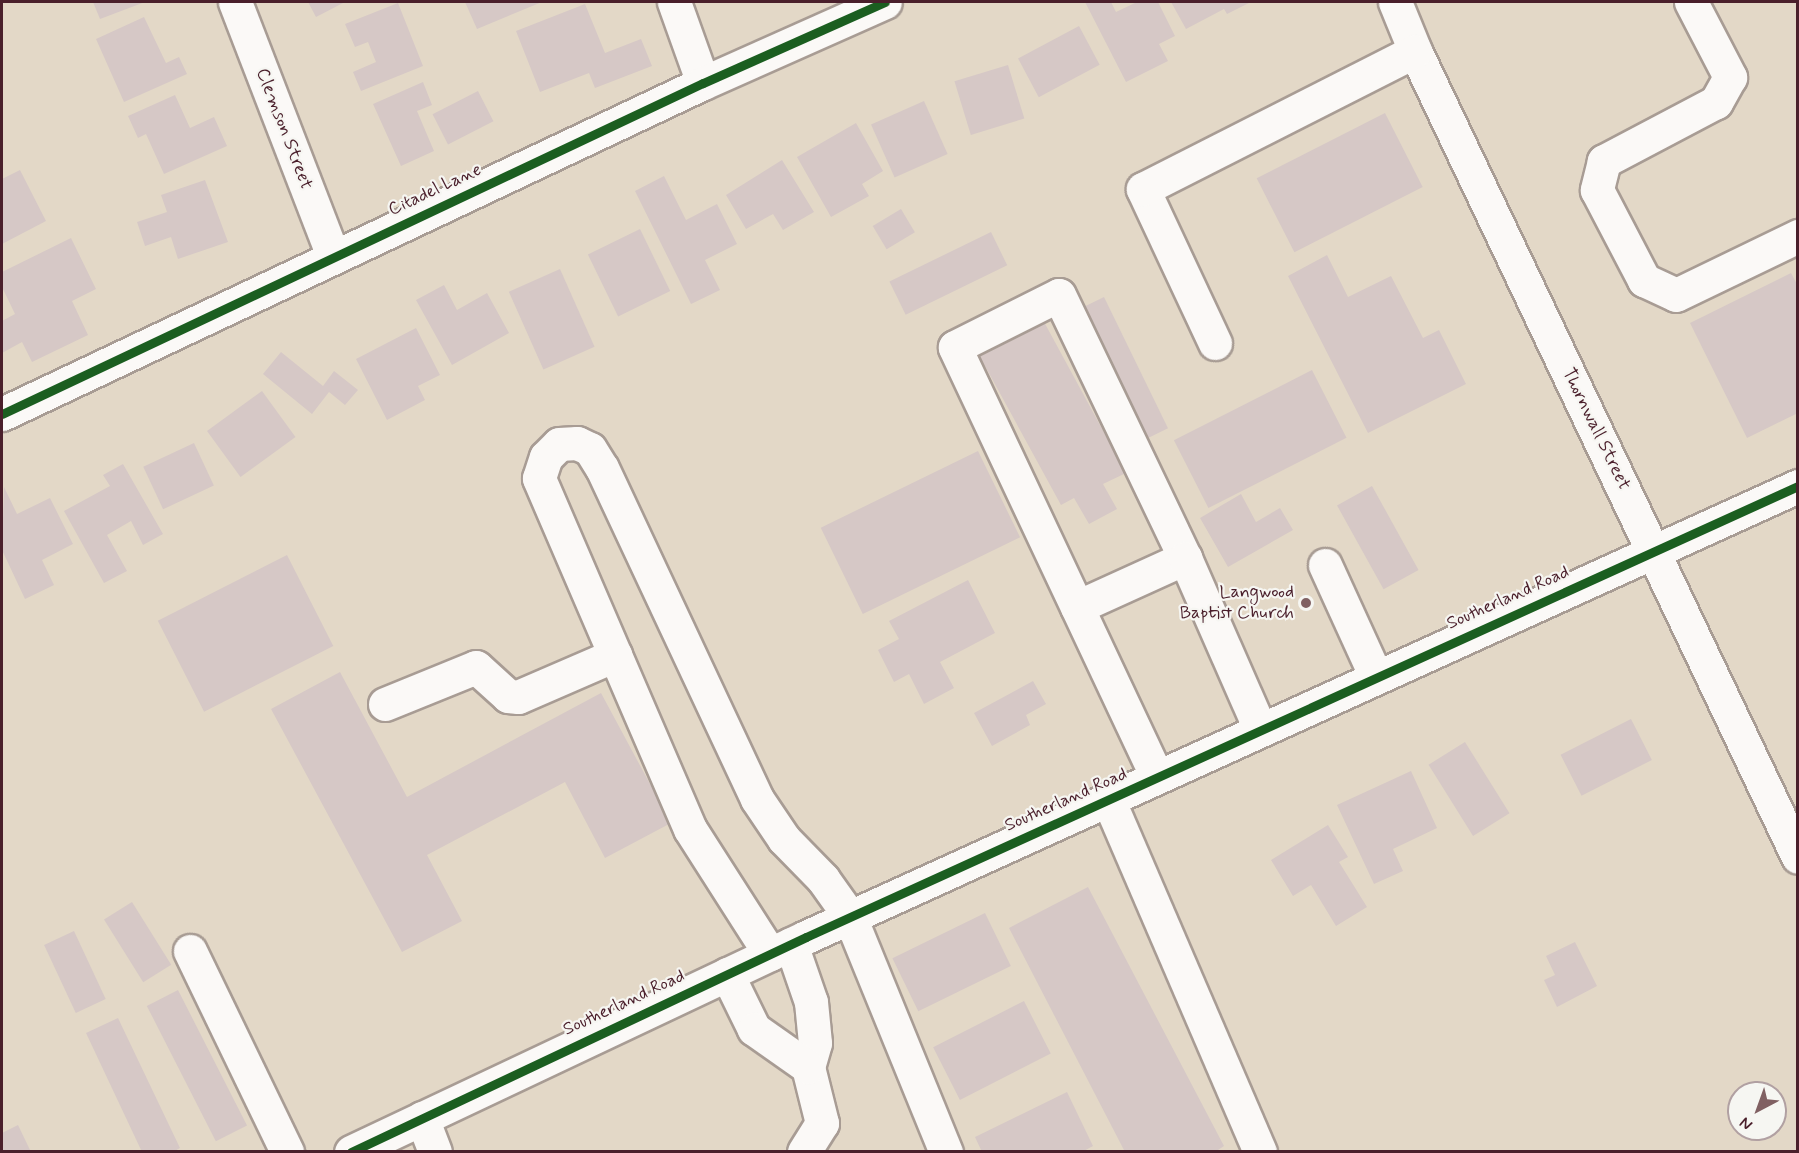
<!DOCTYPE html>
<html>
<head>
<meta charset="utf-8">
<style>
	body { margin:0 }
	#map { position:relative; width:1799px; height:1153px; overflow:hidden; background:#e3d8c7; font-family:Mynerve,sans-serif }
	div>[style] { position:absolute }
	.building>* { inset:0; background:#d6c8c6; transform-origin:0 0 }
	.roads { filter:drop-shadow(2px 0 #a89c94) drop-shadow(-2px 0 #a89c94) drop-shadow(0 2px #a89c94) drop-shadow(0 -2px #a89c94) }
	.minor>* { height:33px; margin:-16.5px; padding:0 16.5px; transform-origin:16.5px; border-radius:16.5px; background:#fbf9f7 }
	.cycleway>* { height:9px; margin:-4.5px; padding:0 4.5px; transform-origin:4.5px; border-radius:4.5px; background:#1b5e20 }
	.dots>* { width:16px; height:16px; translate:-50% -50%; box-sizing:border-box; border:3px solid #f6f6f2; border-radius:50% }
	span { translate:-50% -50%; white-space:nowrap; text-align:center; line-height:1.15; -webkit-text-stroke:4.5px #f6f6f2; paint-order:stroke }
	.street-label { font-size:18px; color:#4a1f2b }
	.poi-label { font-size:18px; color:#4a1f2b }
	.right { translate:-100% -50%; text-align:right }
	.frame { position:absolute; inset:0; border:3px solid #4a1f2b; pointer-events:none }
	.north { position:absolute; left:1727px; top:1081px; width:60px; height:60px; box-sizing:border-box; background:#f6f6f2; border:2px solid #b1a0a2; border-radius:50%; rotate:221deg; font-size:16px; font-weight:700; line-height:24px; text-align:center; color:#4a1f2b }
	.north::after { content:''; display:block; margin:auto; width:21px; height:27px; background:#806062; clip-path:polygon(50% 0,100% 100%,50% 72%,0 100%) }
</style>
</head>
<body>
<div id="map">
	<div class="building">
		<i style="clip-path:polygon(93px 2px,145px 2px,100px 19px)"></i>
		<i style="clip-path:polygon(308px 2px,345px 2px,316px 17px)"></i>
		<i style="clip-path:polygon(465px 2px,542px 2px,477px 29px)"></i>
		<i style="clip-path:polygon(1085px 2px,1111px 2px,1116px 12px,1137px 2px,1158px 2px,1175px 36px,1159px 44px,1168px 61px,1126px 82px)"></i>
		<i style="clip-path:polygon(1171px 2px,1251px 2px,1227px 14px,1224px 9px,1186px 29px)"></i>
		<i style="clip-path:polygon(398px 3px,423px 66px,361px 91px,353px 72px,376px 62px,368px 42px,355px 47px,345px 24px)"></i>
		<i style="clip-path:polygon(585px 4px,605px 53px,641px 39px,652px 66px,595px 88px,589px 73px,540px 92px,516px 31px)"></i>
		<i style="clip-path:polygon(144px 17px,166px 63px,179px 57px,187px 74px,124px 102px,96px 39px)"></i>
		<i style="left:1079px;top:26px;width:44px;height:69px;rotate:62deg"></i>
		<i style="left:1008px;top:65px;width:56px;height:56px;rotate:73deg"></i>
		<i style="clip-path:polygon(423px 82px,432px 105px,417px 111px,434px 151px,401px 166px,373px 104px)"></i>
		<i style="left:478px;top:91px;width:34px;height:51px;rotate:63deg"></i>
		<i style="clip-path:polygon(175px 95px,190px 128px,214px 117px,227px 146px,164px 174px,146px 134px,138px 138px,128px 116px)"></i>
		<i style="left:924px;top:101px;width:58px;height:58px;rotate:66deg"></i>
		<i style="left:1385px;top:113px;width:83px;height:144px;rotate:63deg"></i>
		<i style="clip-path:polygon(856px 123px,883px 171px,862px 184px,869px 196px,831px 217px,797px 157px)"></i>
		<i style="clip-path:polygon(782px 160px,814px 212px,783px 230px,773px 214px,746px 229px,726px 195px)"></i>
		<i style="clip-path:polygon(20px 170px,46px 221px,2px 244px,2px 179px)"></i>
		<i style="clip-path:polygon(664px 176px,686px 220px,717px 204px,737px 244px,705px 260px,720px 290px,691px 304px,635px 191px)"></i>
		<i style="clip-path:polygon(205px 180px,228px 242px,178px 259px,171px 237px,145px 246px,137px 222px,167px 212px,161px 195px)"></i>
		<i style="left:901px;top:209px;width:27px;height:33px;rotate:59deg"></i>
		<i style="left:640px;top:229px;width:69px;height:58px;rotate:64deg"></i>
		<i style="left:991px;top:232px;width:37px;height:113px;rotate:64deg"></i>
		<i style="clip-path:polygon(71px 238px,96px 289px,72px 301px,88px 335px,32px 362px,22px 342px,2px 353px,2px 321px,15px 314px,2px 287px,2px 272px)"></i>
		<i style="clip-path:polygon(1327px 255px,1348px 297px,1391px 276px,1423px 338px,1439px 330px,1466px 384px,1368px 433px,1288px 276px)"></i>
		<i style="left:560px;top:269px;width:85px;height:56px;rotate:66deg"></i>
		<i style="clip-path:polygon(1791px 273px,1798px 286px,1798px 413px,1747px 438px,1690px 323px)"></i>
		<i style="clip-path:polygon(444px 285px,457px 310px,487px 293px,509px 333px,452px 365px,416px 300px)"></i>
		<i style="left:1104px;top:297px;width:146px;height:25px;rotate:64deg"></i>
		<i style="clip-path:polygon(1043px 320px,1126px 473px,1103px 484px,1117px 509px,1089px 524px,1074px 498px,1061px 505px,979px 355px)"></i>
		<i style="clip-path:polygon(416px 328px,440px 375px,418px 386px,425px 400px,387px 420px,356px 359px)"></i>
		<i style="clip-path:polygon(281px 352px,323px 386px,334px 371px,358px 390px,345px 405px,329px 392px,312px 414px,263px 374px)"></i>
		<i style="left:1312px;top:370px;width:76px;height:155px;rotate:63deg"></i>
		<i style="left:262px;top:391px;width:57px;height:68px;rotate:54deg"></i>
		<i style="left:194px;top:443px;width:47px;height:56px;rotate:65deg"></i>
		<i style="left:978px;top:451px;width:96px;height:175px;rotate:64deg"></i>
		<i style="clip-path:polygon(123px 464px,163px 534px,143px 545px,131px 521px,107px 535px,127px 571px,104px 583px,64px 511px,110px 486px,103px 475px)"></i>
		<i style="left:1372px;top:486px;width:96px;height:40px;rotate:61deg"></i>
		<i style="clip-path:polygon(4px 487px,17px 514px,50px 498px,73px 544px,42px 560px,54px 585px,25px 599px,2px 550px)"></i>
		<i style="clip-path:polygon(1241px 494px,1256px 522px,1280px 508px,1293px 530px,1228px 567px,1200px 518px)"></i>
		<i style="left:287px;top:555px;width:102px;height:145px;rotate:63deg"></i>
		<i style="clip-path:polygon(968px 580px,995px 633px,940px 662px,954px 688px,924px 704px,909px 674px,894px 682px,878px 650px,899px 639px,889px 621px)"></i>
		<i style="clip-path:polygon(340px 672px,407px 797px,601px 693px,671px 823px,605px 858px,565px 782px,427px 855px,462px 921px,402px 952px,271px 709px)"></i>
		<i style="clip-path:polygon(1033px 681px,1046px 704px,1026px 715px,1030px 725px,992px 746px,974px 713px)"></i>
		<i style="left:1631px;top:719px;width:46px;height:79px;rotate:63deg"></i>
		<i style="left:1465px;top:742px;width:84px;height:43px;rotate:58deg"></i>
		<i style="clip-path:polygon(1411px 771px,1437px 828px,1393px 849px,1403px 871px,1374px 884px,1337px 805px)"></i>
		<i style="clip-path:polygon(1328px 825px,1348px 857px,1339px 862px,1367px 907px,1336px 926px,1311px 885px,1293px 896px,1271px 860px)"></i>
		<i style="clip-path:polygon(1088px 887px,1224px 1146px,1215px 1152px,1125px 1152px,1009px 928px)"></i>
		<i style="left:132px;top:902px;width:74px;height:33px;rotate:58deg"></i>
		<i style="left:985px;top:913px;width:59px;height:103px;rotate:64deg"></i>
		<i style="left:74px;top:931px;width:75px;height:33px;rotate:65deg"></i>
		<i style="clip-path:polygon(1575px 942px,1597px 986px,1557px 1007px,1544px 980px,1555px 975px,1546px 956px)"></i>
		<i style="left:178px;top:990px;width:152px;height:35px;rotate:63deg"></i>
		<i style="left:1024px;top:1001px;width:59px;height:102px;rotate:63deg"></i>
		<i style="clip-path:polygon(118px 1018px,180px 1148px,173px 1152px,142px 1152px,86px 1033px)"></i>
		<i style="clip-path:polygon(1067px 1092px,1093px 1146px,1082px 1152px,982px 1152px,975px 1137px)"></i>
		<i style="clip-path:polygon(18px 1125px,31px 1152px,2px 1152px,2px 1133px)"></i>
	</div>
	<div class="roads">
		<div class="minor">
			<i style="left:235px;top:2px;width:272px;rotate:68.9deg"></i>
			<i style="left:674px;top:2px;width:86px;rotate:70.3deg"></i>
			<i style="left:1395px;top:2px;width:53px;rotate:67.8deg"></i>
			<i style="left:1415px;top:51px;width:892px;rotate:64.58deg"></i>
			<i style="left:1691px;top:2px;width:85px;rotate:62.5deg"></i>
			<i style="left:1730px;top:77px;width:29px;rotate:119deg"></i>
			<i style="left:1716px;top:102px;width:127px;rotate:152.2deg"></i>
			<i style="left:1604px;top:161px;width:30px;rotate:104deg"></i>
			<i style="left:1597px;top:190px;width:102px;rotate:62.4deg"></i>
			<i style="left:1644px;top:280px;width:35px;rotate:25deg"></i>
			<i style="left:1676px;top:295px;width:136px;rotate:-25.8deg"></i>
			<i style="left:1215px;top:343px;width:170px;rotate:-115.1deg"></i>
			<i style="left:1143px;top:189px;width:305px;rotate:-26.9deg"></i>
			<i style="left:2px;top:414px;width:775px;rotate:-25.28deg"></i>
			<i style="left:703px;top:83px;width:199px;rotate:-24deg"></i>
			<i style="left:1325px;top:565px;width:123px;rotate:65.5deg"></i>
			<i style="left:1077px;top:607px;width:119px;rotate:-24.4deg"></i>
			<i style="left:385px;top:704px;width:98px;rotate:-22.1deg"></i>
			<i style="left:476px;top:667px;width:43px;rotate:42.2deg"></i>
			<i style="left:508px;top:696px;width:10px;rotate:6deg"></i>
			<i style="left:518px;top:697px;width:106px;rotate:-23.4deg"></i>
			<i style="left:1157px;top:777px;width:475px;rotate:-115.2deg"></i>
			<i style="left:955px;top:347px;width:116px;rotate:-26.6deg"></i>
			<i style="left:1059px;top:295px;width:292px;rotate:64.4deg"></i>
			<i style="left:1185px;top:558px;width:187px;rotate:66.3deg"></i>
			<i style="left:1108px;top:799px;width:384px;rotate:66.7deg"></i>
			<i style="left:791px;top:944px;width:61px;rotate:71deg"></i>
			<i style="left:811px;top:1002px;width:41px;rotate:84.4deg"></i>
			<i style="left:815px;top:1043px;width:25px;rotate:106deg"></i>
			<i style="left:808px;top:1067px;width:58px;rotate:76deg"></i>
			<i style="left:822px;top:1123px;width:34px;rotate:122deg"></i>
			<i style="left:190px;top:951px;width:223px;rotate:64.2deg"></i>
			<i style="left:770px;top:954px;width:148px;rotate:-122.6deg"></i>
			<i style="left:690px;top:829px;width:382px;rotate:-113.3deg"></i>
			<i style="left:539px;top:478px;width:22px;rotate:-72deg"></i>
			<i style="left:546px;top:457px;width:18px;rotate:-45deg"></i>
			<i style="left:559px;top:444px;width:18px;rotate:-3deg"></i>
			<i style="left:577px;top:443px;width:14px;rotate:25deg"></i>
			<i style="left:590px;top:449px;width:22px;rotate:58deg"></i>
			<i style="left:602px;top:468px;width:365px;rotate:64.9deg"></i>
			<i style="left:757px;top:799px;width:48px;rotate:56deg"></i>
			<i style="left:784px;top:839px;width:56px;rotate:45.7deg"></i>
			<i style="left:823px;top:879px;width:47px;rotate:54.6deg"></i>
			<i style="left:850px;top:917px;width:254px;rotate:67.8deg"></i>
			<i style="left:727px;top:974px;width:61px;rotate:63.9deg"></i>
			<i style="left:754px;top:1029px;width:66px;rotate:35.1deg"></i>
			<i style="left:422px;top:1118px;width:36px;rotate:69deg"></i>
			<i style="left:351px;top:1152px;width:503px;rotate:-25.29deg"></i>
			<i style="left:806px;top:937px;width:1090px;rotate:-24.45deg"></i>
		</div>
	</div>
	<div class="cycleway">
		<i style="left:2px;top:414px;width:775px;rotate:-25.28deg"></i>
		<i style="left:703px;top:83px;width:199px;rotate:-24deg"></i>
		<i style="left:351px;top:1152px;width:503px;rotate:-25.29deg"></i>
		<i style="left:806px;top:937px;width:1090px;rotate:-24.45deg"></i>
	</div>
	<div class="dots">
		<i style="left:1306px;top:603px;background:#806062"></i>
	</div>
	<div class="street-label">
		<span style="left:284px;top:129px;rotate:69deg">Clemson Street</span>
		<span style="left:435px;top:190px;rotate:-25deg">Citadel Lane</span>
		<span style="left:1596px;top:429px;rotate:64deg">Thornwall Street</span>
		<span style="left:1508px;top:598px;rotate:-24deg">Southerland Road</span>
		<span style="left:1066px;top:800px;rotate:-24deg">Southerland Road</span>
		<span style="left:624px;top:1003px;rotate:-25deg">Southerland Road</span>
	</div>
	<div class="poi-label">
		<span class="right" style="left:1294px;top:603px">Langwood<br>Baptist Church</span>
	</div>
	<div class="frame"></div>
	<div class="north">N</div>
</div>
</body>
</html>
